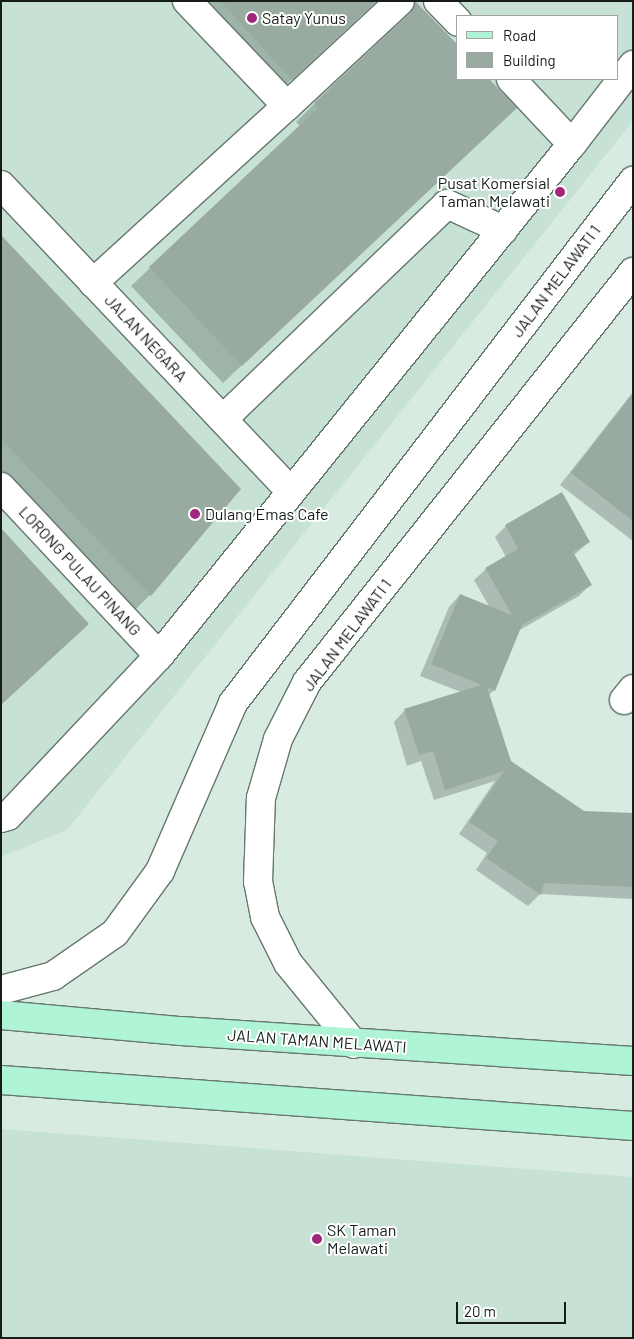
<!DOCTYPE html>
<html>
<head>
<meta charset="utf-8">
<style>
	body { margin:0 }
	#map { position:relative; width:634px; height:1339px; overflow:hidden; background:#d8ebe1; font-family:Barlow,sans-serif }
	div>[style] { position:absolute }
	.built>* { inset:0; background:#c7e2d4 }
	.shadow>* { inset:0; background:#0003 }
	.building>* { inset:0; background:#99aba1 }
	.roads { filter:drop-shadow(1px 0 #66776e) drop-shadow(-1px 0 #66776e) drop-shadow(0 1px #66776e) drop-shadow(0 -1px #66776e) }
	.minor>* { height:28px; margin:-14px; padding:0 14px; transform-origin:14px; border-radius:14px; background:#fff }
	.major>* { height:28px; margin:-14px; padding:0 14px; transform-origin:14px; border-radius:14px; background:#b0f4d6 }
	.dots>* { width:14px; height:14px; translate:-50% -50%; box-sizing:border-box; border:2px solid #fff; border-radius:50% }
	span { translate:-50% -50%; white-space:nowrap; text-align:center; line-height:1.15; -webkit-text-stroke:4px #fff; paint-order:stroke }
	.poi-label { font-size:16px; color:#161d19 }
	.left { translate:0 -50%; text-align:left }
	.right { translate:-100% -50%; text-align:right }
	.street-label { font-size:16px; color:#161d19 }
	.frame { position:absolute; inset:0; border:2px solid #161d19; pointer-events:none }
	.legend { position:absolute; left:456px; top:15px; width:162px; height:65px; box-sizing:border-box; background:#fff; border:1px solid #a2a5a3; margin:0; padding:6px 9px; list-style:none; font-size:15px; color:#161d19 }
	.legend li { display:flex; align-items:center; gap:10px; height:25px }
	.legend b { width:25px; border:1px solid #a2a5a3 }
	.scale { position:absolute; left:456px; top:1302px; width:110px; height:22px; box-sizing:border-box; border:2px solid #161d19; border-top:0; padding-left:6px; font-size:15px; line-height:18px; white-space:nowrap; color:#161d19; -webkit-text-stroke:4px #fff; paint-order:stroke }
</style>
</head>
<body>
<div id="map">
	<div class="built">
		<i style="clip-path:polygon(evenodd,1px 1px,633px 1px,633px 121px,67px 830px,1px 857px,1px 1px,458px 16px,618px 16px,618px 79px,458px 79px,458px 16px)"></i>
		<i style="clip-path:polygon(1px 1129px,633px 1177px,633px 1338px,1px 1338px)"></i>
	</div>
	<div class="shadow">
		<i style="clip-path:polygon(184px 1px,376px 1px,273px 97px)"></i>
		<i style="clip-path:polygon(458px 79px,487px 79px,515px 108px,223px 383px,131px 286px,300px 126px,296px 122px,314px 104px)"></i>
		<i style="clip-path:polygon(1px 237px,240px 489px,150px 595px,131px 614px,1px 476px)"></i>
		<i style="clip-path:polygon(633px 392px,633px 541px,560px 485px)"></i>
		<i style="clip-path:polygon(506px 526px,589px 542px,573px 556px,590px 585px,579px 596px,518px 631px,494px 690px,488px 696px,510px 762px,583px 812px,633px 814px,633px 899px,540px 894px,528px 906px,476px 870px,487px 853px,459px 834px,495px 781px,434px 800px,421px 761px,407px 766px,394px 722px,405px 710px,461px 692px,420px 676px,449px 607px,460px 595px,490px 608px,474px 580px,486px 569px,506px 557px,495px 537px)"></i>
	</div>
	<div class="building">
		<i style="clip-path:polygon(220px 1px,377px 1px,292px 80px)"></i>
		<i style="clip-path:polygon(415px 1px,458px 45px,458px 79px,489px 79px,517px 108px,242px 366px,149px 267px,318px 108px,314px 103px,411px 12px)"></i>
		<i style="clip-path:polygon(1px 235px,241px 489px,151px 596px,1px 439px)"></i>
		<i style="clip-path:polygon(633px 393px,633px 521px,571px 473px)"></i>
		<i style="clip-path:polygon(562px 492px,590px 542px,573px 552px,592px 585px,522px 625px,495px 691px,487px 687px,511px 761px,584px 811px,633px 813px,633px 887px,544px 883px,541px 895px,486px 858px,498px 841px,469px 822px,504px 771px,445px 790px,433px 751px,419px 755px,404px 709px,481px 685px,431px 664px,460px 594px,512px 615px,485px 568px,518px 549px,505px 525px)"></i>
		<i style="clip-path:polygon(1px 528px,89px 624px,1px 705px)"></i>
	</div>
	<div class="roads">
		<div class="minor">
			<i style="left:438px;top:1px;width:29px;rotate:46deg"></i>
			<i style="left:511px;top:79px;width:89px;rotate:46.8deg"></i>
			<i style="left:287px;top:106px;width:154px;rotate:-42.9deg"></i>
			<i style="left:1px;top:185px;width:422px;rotate:46.6deg"></i>
			<i style="left:93px;top:283px;width:263px;rotate:-42.4deg"></i>
			<i style="left:287px;top:106px;width:145px;rotate:-133.6deg"></i>
			<i style="left:223px;top:419px;width:310px;rotate:-43.8deg"></i>
			<i style="left:447px;top:204px;width:62px;rotate:24.9deg"></i>
			<i style="left:1px;top:487px;width:231px;rotate:46.9deg"></i>
			<i style="left:624px;top:700px;width:14px;rotate:-51deg"></i>
			<i style="left:1px;top:818px;width:7px;rotate:-16deg"></i>
			<i style="left:8px;top:816px;width:220px;rotate:-46.7deg"></i>
			<i style="left:159px;top:656px;width:658px;rotate:-51.11deg"></i>
			<i style="left:572px;top:144px;width:100px;rotate:-52.3deg"></i>
			<i style="left:1px;top:990px;width:54px;rotate:-15.1deg"></i>
			<i style="left:53px;top:976px;width:75px;rotate:-34.7deg"></i>
			<i style="left:115px;top:933px;width:77px;rotate:-54deg"></i>
			<i style="left:160px;top:871px;width:183px;rotate:-66.5deg"></i>
			<i style="left:233px;top:703px;width:658px;rotate:-52.54deg"></i>
			<i style="left:354px;top:1044px;width:104px;rotate:-129.2deg"></i>
			<i style="left:288px;top:963px;width:51px;rotate:-116.6deg"></i>
			<i style="left:265px;top:917px;width:36px;rotate:-101deg"></i>
			<i style="left:258px;top:882px;width:84px;rotate:-88deg"></i>
			<i style="left:261px;top:798px;width:61px;rotate:-73.9deg"></i>
			<i style="left:278px;top:739px;width:64px;rotate:-63deg"></i>
			<i style="left:307px;top:682px;width:524px;rotate:-51.51deg"></i>
		</div>
		<div class="major">
			<i style="left:1px;top:1015px;width:181px;rotate:5.1deg"></i>
			<i style="left:181px;top:1031px;width:453px;rotate:3.8deg"></i>
			<i style="left:1px;top:1080px;width:634px;rotate:4.16deg"></i>
		</div>
	</div>
	<div class="dots">
		<i style="left:252px;top:18px;background:#a0267c"></i>
		<i style="left:560px;top:192px;background:#a0267c"></i>
		<i style="left:195px;top:514px;background:#a0267c"></i>
		<i style="left:317px;top:1239px;background:#a0267c"></i>
	</div>
	<div class="poi-label">
		<span class="left" style="left:262px;top:18px">Satay Yunus</span>
		<span class="right" style="left:550px;top:192px">Pusat Komersial<br>Taman Melawati</span>
		<span class="left" style="left:205px;top:514px">Dulang Emas Cafe</span>
		<span class="left" style="left:327px;top:1239px">SK Taman<br>Melawati</span>
	</div>
	<div class="street-label">
		<span style="left:556px;top:281px;rotate:-53deg">JALAN MELAWATI 1</span>
		<span style="left:146px;top:338px;rotate:47deg">JALAN NEGARA</span>
		<span style="left:80px;top:571px;rotate:47deg">LORONG PULAU PINANG</span>
		<span style="left:347px;top:635px;rotate:-53deg">JALAN MELAWATI 1</span>
		<span style="left:317px;top:1041px;rotate:4deg">JALAN TAMAN MELAWATI</span>
	</div>
	<div class="frame"></div>
	<ul class="legend">
	<li><b style="height:6px;background:#b0f4d6"></b>Road</li>
	<li><b style="height:14px;background:#99aba1"></b>Building</li>
	</ul>
	<div class="scale">20 m</div>
</div>
</body>
</html>
